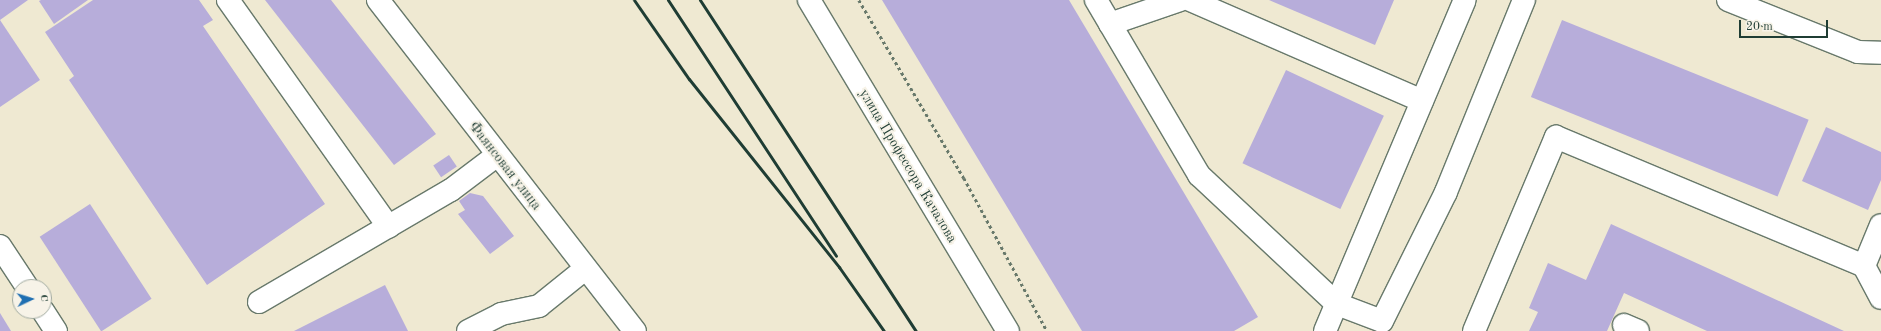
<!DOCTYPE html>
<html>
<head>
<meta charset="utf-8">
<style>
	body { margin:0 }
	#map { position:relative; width:1881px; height:331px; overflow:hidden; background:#efe9d2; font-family:"Old Standard TT",serif }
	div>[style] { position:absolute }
	.building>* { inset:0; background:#b7adda; transform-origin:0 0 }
	.path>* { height:2.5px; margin-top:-1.25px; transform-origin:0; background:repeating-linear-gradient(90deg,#68796b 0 3px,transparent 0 6px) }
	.roads { filter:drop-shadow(1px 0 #68796b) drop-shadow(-1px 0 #68796b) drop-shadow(0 1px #68796b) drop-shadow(0 -1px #68796b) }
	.minor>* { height:22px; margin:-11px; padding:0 11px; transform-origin:11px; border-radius:11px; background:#fff }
	.rail>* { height:3px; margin:-1.5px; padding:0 1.5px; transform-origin:1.5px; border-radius:1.5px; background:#1f3d34 }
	span { translate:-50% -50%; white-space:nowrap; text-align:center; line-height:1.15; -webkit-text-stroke:4px #f7f3e8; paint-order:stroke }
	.street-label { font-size:14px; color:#1f3d34 }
	.north { position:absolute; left:12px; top:279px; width:40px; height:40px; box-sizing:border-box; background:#f7f3e8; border:1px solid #a1aaa0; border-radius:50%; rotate:86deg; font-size:11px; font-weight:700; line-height:16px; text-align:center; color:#1f3d34 }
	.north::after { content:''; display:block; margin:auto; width:14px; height:18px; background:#1f6fb2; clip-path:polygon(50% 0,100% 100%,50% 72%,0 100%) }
	.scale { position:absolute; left:1739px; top:20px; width:89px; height:18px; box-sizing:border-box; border:2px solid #1f3d34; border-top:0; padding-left:5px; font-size:12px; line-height:14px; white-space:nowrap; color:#1f3d34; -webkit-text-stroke:3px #f7f3e8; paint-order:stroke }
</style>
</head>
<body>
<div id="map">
	<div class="building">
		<i style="clip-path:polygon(0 0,28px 0,0 20px)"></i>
		<i style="clip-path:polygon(41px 0,88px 0,54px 24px,39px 1px)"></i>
		<i style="clip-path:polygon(93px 0,199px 0,213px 20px,203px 26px,325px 204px,207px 285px,69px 80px,74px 76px,45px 32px)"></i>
		<i style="clip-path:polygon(265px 0,331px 0,436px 134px,394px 165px)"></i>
		<i style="clip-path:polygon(882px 0,1069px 0,1258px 317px,1234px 331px,1082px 331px)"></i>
		<i style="clip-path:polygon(1269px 0,1394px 0,1375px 45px)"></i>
		<i style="clip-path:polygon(0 20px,40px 80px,0 107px)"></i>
		<i style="left:1562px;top:20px;width:266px;height:83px;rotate:22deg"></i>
		<i style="left:1286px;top:70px;width:108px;height:103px;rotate:25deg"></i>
		<i style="clip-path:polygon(1826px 127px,1881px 152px,1881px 180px,1868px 210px,1802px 181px)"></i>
		<i style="left:449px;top:155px;width:14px;height:19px;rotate:56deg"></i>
		<i style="clip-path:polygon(470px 193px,483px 196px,514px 236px,490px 254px,458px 214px,465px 210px,459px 201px)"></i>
		<i style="left:90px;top:204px;width:113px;height:60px;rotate:57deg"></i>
		<i style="clip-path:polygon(1611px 224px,1716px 272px,1844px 331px,1707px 331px,1624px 293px,1607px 331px,1529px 331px,1538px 312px,1529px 308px,1548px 263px,1586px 280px)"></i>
		<i style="clip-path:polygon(385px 285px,408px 331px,294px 331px)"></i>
		<i style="clip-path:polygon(0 313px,11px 331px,0 331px)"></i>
	</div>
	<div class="path">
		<i style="left:859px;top:0;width:207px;rotate:59.5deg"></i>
		<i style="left:964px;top:178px;width:174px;rotate:61.5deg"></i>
	</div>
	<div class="roads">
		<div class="minor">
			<i style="left:228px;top:0;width:278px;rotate:54.7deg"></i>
			<i style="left:378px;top:0;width:419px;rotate:52.2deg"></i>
			<i style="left:809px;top:0;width:386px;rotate:59deg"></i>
			<i style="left:1096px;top:0;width:203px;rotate:59.5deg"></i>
			<i style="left:1199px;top:175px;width:189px;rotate:43.1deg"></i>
			<i style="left:1337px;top:304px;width:48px;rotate:20.7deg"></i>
			<i style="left:1382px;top:321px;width:144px;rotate:-63.6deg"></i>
			<i style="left:1446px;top:192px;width:207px;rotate:-67.9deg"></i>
			<i style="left:1190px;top:0;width:253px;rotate:23.5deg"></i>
			<i style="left:1728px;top:0;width:140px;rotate:21.8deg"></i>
			<i style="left:1858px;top:52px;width:23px;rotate:2deg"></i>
			<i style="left:1110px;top:24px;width:74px;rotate:-18.9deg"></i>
			<i style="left:0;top:246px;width:49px;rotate:56.6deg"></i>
			<i style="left:1864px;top:266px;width:44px;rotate:-67.5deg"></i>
			<i style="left:259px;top:302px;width:222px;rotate:-30.3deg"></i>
			<i style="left:451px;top:190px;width:56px;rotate:-37.1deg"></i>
			<i style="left:43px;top:311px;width:24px;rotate:57deg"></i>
			<i style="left:1624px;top:325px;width:15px;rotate:23deg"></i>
			<i style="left:468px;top:331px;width:37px;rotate:-27deg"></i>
			<i style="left:501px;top:314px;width:39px;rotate:-12deg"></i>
			<i style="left:539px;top:306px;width:59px;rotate:-38.8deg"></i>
			<i style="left:1325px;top:331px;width:359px;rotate:-67.1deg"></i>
			<i style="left:1474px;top:331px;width:211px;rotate:-67.1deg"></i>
			<i style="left:1556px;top:137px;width:334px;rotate:22.7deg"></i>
			<i style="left:1864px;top:266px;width:36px;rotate:62deg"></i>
		</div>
	</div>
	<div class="rail">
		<i style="left:634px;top:0;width:96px;rotate:55.2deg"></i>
		<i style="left:689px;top:79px;width:241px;rotate:51.4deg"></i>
		<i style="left:839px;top:267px;width:78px;rotate:54.9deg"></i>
		<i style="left:668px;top:0;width:306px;rotate:56.7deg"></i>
		<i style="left:700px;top:0;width:395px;rotate:56.9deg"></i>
	</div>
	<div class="street-label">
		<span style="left:505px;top:166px;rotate:52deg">Фаянсовая улица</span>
		<span style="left:908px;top:166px;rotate:59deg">улица Профессора Качалова</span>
	</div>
	<div class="north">С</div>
	<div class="scale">20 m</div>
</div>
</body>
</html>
